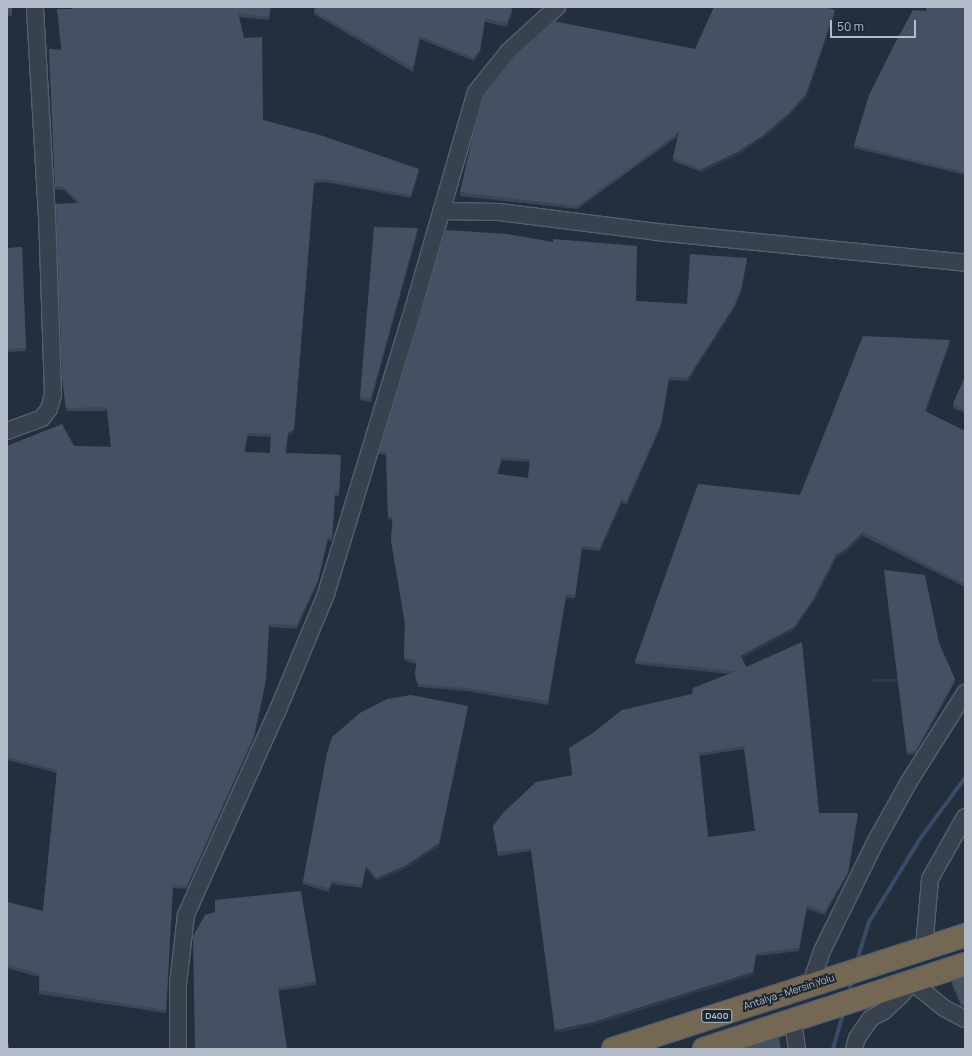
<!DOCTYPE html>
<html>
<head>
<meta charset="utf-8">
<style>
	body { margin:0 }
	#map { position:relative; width:972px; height:1056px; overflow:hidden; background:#242f3e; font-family:Manrope,sans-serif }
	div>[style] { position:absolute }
	.stream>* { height:3.5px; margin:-1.75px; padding:0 1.75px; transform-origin:1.75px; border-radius:1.75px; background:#394c67 }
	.roads { filter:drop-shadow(1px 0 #565f6c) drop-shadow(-1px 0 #565f6c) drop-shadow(0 1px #565f6c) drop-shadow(0 -1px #565f6c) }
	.minor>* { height:16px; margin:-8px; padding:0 8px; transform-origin:8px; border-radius:8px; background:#38414e }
	.highway>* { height:22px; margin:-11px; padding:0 11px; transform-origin:11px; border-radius:11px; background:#746855 }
	.wall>* { inset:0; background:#3b4654; transform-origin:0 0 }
	.shaded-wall>* { inset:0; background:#303945; transform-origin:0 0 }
	.building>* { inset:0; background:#455162 }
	span { translate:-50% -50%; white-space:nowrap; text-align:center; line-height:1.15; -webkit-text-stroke:4px #1d2633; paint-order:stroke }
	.shield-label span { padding:1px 3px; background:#1d2633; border:1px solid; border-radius:3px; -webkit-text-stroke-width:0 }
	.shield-label { font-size:9px; color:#b4bcc9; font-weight:700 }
	.street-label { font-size:10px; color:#b4bcc9 }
	.frame { position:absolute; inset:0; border:8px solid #b4bcc9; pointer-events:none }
	.scale { position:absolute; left:830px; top:20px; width:86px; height:18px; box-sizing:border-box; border:2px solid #b4bcc9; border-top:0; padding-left:5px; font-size:12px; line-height:14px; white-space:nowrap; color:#b4bcc9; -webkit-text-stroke:3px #1d2633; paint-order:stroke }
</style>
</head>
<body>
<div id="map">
	<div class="stream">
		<i style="left:857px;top:961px;width:39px;rotate:-73deg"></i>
		<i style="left:868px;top:924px;width:100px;rotate:-58.5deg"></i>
		<i style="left:920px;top:839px;width:76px;rotate:-53.6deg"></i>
		<i style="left:848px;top:994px;width:16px;rotate:-72deg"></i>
		<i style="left:833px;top:1049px;width:40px;rotate:-74deg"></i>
	</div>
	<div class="roads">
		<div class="minor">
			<i style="left:441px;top:211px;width:58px;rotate:1deg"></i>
			<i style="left:499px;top:212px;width:159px;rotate:7.2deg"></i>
			<i style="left:657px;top:232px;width:310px;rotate:5.7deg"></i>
			<i style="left:7px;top:431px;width:37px;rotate:-20deg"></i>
			<i style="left:42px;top:418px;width:11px;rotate:-52deg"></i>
			<i style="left:49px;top:409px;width:15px;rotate:-74deg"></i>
			<i style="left:53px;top:395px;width:178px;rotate:-91.9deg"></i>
			<i style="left:47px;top:217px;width:210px;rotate:-93.3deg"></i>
			<i style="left:924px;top:948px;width:69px;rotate:-85deg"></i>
			<i style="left:930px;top:879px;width:71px;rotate:-60.6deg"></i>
			<i style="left:810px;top:986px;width:37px;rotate:-71deg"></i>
			<i style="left:822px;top:951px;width:123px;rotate:-63.9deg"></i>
			<i style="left:876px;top:841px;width:70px;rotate:-60.9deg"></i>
			<i style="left:910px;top:780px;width:103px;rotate:-57.7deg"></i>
			<i style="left:793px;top:1021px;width:28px;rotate:82deg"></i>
			<i style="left:178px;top:1049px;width:65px;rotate:-90deg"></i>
			<i style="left:178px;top:984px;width:69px;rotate:-83.4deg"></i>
			<i style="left:186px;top:915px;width:222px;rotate:-65.9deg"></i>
			<i style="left:277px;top:712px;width:128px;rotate:-67.4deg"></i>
			<i style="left:326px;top:594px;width:287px;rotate:-73deg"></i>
			<i style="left:410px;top:320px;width:237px;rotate:-73.9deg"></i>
			<i style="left:476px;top:92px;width:51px;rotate:-51.3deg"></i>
			<i style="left:508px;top:52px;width:67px;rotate:-42.6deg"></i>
			<i style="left:854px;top:1049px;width:11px;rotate:-75deg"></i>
			<i style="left:857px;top:1038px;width:24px;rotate:-55deg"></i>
			<i style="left:871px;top:1018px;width:15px;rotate:-28deg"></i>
			<i style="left:884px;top:1011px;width:23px;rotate:-43deg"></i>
			<i style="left:901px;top:995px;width:17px;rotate:-50deg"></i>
			<i style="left:912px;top:982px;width:41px;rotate:39.1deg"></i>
			<i style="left:944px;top:1008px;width:24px;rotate:28deg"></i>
		</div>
		<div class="highway">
			<i style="left:613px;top:1049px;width:370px;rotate:-17.9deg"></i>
			<i style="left:704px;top:1049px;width:274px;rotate:-18deg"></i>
		</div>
	</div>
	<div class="wall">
		<i style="left:7px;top:7px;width:5px;height:9px"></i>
		<i style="clip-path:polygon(evenodd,72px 7px,271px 7px,269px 20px,239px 17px,263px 120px,419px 172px,411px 198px,325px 182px,314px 183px,294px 433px,288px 436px,286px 453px,341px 455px,339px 496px,335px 496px,332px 541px,328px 540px,318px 583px,297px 629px,269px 627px,266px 682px,254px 739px,187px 889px,173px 888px,166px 1013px,39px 994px,39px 977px,7px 968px,7px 902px,43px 911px,57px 773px,7px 760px,7px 446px,74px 446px,111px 447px,107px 411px,66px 411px,62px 378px,56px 204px,77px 203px,64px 190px,55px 189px,49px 49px,61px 50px,57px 9px,72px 9px,72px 7px,248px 436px,271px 437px,270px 453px,245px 452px,248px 436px)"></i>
		<i style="clip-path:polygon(965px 7px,965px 175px,854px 148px,854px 145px,926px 11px)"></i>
		<i style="clip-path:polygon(314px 11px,512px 13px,507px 27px,485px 22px,480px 53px,474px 61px,420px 39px,413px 72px,314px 14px)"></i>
		<i style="clip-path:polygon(835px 13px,806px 98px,789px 116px,762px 139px,739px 154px,702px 172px,673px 161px,673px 158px,678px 136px,577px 209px,460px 196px,460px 192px,695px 49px)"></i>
		<i style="clip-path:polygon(418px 231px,371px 402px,360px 400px,360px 397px)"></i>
		<i style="clip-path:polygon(22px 247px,26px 351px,7px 352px,7px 248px)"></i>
		<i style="clip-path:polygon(evenodd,747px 261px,741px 293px,734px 309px,688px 381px,669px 380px,661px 427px,627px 504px,622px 503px,600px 551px,582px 549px,575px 598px,566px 598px,548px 705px,467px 691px,418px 687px,415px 677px,416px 664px,404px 660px,405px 625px,391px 542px,392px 520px,388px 519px,386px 455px,379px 454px,379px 451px,636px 301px,687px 304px,747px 261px,502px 460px,530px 462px,528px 478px,498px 474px,502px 460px)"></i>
		<i style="clip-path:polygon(evenodd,950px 343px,926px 412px,965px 431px,965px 587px,863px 536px,846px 552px,836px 559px,814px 601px,794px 630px,742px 658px,819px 813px,858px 816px,848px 875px,825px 915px,807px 909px,799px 951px,756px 956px,753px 975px,593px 1025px,555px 1033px,531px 851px,498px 856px,493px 829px,493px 826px,572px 775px,569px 748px,692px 694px,729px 674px,635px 664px,635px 661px,950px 343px,744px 749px,755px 831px,708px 837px,699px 756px,744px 749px)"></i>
		<i style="clip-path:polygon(965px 377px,965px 413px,953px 408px,953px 404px)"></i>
		<i style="clip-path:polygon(884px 570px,955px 682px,915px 754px,907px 755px)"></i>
		<i style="clip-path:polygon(468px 709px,439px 846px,405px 869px,377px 881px,366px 868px,362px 888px,332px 884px,329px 892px,303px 884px,303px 881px)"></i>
		<i style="clip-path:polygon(193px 936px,316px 981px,316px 985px,278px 991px)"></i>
		<i style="clip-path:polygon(965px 977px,965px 1008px,961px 1006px,952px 985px,952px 981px)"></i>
	</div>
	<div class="shaded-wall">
		<i style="clip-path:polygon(512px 10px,512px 13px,507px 27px,507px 23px)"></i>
		<i style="clip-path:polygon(835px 10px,835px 13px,806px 98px,789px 116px,762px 139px,739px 154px,702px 172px,702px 169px)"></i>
		<i style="clip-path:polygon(485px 18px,480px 53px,474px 61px,474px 58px)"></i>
		<i style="clip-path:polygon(420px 36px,420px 39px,413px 72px,413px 68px)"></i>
		<i style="left:679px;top:132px;width:3px;height:126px;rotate:90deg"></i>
		<i style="clip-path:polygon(419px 169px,419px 172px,411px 198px,411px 195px)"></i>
		<i style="clip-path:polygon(314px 183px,294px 433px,288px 436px,285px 456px)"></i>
		<i style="clip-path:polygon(418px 228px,418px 231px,371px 402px,371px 398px)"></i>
		<i style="clip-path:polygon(747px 258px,747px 261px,741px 293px,734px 309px,688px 381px,688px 378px)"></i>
		<i style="clip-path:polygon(950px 340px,950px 343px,925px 415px,925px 411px)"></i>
		<i style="clip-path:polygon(669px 377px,669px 380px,661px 427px,627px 504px,627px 501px)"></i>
		<i style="clip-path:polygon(248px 433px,248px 436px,244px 455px,244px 452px)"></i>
		<i style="clip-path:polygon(502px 457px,502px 460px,497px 477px,497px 474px)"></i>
		<i style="clip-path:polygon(622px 499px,622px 503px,600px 551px,600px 548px)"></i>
		<i style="clip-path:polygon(863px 532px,863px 536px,846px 552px,836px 559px,814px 601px,794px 630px,740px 659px,740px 656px,836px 555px)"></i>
		<i style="clip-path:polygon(328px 537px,328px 540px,318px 583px,297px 629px,297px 625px)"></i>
		<i style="left:582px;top:546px;width:3px;height:49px;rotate:90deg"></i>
		<i style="left:566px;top:594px;width:4px;height:109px;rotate:90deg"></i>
		<i style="clip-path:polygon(269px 624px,266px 682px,254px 739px,187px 889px,187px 886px)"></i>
		<i style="left:955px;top:679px;width:3px;height:82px;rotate:90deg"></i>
		<i style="clip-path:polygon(468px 706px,468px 709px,439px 846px,405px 869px,377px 881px,377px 878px)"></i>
		<i style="clip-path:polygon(858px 813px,858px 816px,848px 875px,825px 915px,825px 912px)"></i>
		<i style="clip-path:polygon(366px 865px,366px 868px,362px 888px,362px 885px)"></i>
		<i style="clip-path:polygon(332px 881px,332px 884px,329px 892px,329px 888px)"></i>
		<i style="clip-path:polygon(807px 905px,807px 909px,799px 951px,799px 948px)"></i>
		<i style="clip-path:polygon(756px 953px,753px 975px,593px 1025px,555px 1033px,555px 1030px)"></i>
	</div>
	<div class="building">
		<i style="clip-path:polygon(7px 7px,12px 7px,12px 12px,7px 13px)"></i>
		<i style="clip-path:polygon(evenodd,72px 7px,270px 7px,269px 17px,238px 13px,244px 38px,262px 37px,263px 120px,323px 136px,419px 169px,411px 195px,325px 179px,314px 180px,294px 430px,288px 433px,285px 453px,341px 455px,339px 493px,335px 493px,332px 537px,328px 537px,318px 580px,297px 625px,269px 624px,266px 679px,254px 736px,187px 886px,173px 885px,166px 1010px,39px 990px,40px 974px,7px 964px,7px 902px,43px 911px,57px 770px,7px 757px,7px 446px,62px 424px,74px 446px,111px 447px,107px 407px,66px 408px,62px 375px,56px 204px,81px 203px,64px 187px,55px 186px,49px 49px,62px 50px,57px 9px,73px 9px,72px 7px,248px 433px,271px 434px,270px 453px,244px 452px,248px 433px)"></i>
		<i style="clip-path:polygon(315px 7px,511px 7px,512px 10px,507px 23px,485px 18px,480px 50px,474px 58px,420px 36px,413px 68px,314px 11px)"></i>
		<i style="clip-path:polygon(714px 7px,825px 7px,835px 10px,806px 94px,789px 113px,762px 136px,739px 151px,702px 169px,673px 158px,679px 132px,577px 206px,460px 192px,476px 122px,485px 92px,515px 55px,553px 21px,695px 49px)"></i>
		<i style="clip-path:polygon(926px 7px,965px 7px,965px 172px,854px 145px,869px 95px,892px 49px,913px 10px,926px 11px)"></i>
		<i style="clip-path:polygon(374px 227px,418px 228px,371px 398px,360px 397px)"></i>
		<i style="clip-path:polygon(evenodd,446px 230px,507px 234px,553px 242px,553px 239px,637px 246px,636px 301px,687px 304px,690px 254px,747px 258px,741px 290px,734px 306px,688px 378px,669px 377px,661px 424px,627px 501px,622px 499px,600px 548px,582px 546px,575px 595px,566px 594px,548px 701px,467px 688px,418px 684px,415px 673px,417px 661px,404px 657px,405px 622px,391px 539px,393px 517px,388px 516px,386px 452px,379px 451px,446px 230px,502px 457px,530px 459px,528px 478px,497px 474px,502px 457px)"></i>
		<i style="clip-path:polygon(22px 247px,26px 348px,7px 349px,7px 248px)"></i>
		<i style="clip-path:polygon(evenodd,863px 336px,950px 340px,925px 411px,965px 431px,965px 584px,863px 532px,846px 549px,836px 555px,814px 598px,794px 627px,740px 656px,746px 667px,802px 642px,819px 813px,858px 813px,848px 872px,825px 912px,807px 905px,799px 948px,756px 953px,753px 972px,593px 1022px,555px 1030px,531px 848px,498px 852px,493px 826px,504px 812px,536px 782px,573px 775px,569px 748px,593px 733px,622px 710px,692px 694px,693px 688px,736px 671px,635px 661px,698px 484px,800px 495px,863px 336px,744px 746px,755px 831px,708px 837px,699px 753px,744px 746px)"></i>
		<i style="clip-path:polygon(965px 377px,965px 410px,953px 404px)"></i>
		<i style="clip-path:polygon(884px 570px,925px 575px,939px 643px,955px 679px,915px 751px,907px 752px)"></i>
		<i style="clip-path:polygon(411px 695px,468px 706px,439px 843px,405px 866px,377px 878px,366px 865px,362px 885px,332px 881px,329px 888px,303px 881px,327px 753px,332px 737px,360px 713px,387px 699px)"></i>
		<i style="clip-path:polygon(301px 891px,316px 981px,278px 988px,287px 1049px,195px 1049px,193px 936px,205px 915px,215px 912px,215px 900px)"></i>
		<i style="clip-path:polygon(965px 977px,965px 1005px,961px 1003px,952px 981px)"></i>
		<i style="clip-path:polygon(779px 1038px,781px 1049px,740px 1049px)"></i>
		<i style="clip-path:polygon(7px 1043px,9px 1044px,9px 1049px,7px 1049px)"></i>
	</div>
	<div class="shield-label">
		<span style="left:717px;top:1016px">D400</span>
	</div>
	<div class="street-label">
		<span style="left:789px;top:992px;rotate:-18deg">Antalya - Mersin Yolu</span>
	</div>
	<div class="frame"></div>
	<div class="scale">50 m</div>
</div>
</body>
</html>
